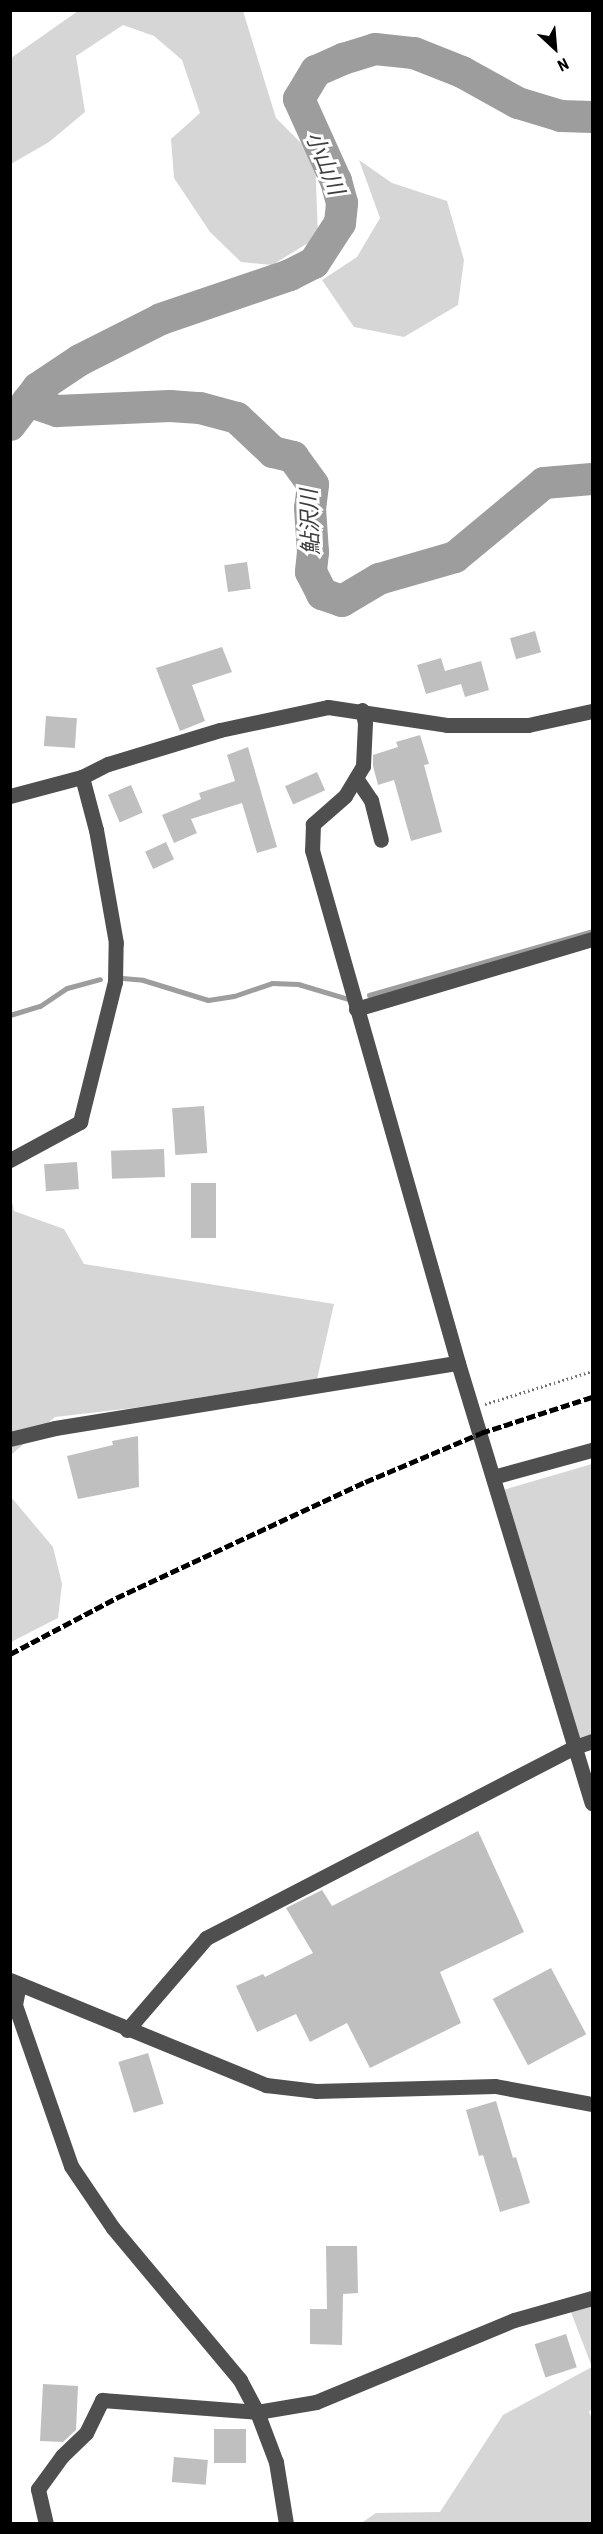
<!DOCTYPE html>
<html>
<head>
<meta charset="utf-8">
<style>
	body { margin:0 }
	#map { position:relative; width:603px; height:2534px; overflow:hidden; background:#fff; font-family:"Roboto Condensed","Noto Sans JP",sans-serif }
	div>[style] { position:absolute }
	.green>* { inset:0; background:#d6d6d6 }
	.stream>* { height:5px; margin:-2.5px; padding:0 2.5px; transform-origin:2.5px; border-radius:2.5px; background:#9d9d9d }
	.river>* { height:32px; margin:-16px; padding:0 16px; transform-origin:16px; border-radius:16px; background:#9d9d9d }
	.building>* { inset:0; background:#bfbfbf; transform-origin:0 0 }
	.path>* { height:3px; margin-top:-1.5px; transform-origin:0; background:repeating-linear-gradient(90deg,#717171 0 1.5px,transparent 0 4.5px) }
	.minor>* { height:15px; margin:-7.5px; padding:0 7.5px; transform-origin:7.5px; border-radius:7.5px; background:#4f4f4f }
	.rail>* { height:4.5px; margin-top:-2.25px; transform-origin:0; background:repeating-linear-gradient(90deg,#000 0 9px,transparent 0 12px) }
	span { translate:-50% -50%; white-space:nowrap; text-align:center; line-height:1.15; -webkit-text-stroke:6px #fff; paint-order:stroke }
	.water-label { font-size:22px; color:#3e3e3e; font-style:italic }
	.frame { position:absolute; inset:0; border:12px solid #000; pointer-events:none }
	.north { position:absolute; left:525px; top:18px; width:60px; height:60px; -webkit-text-stroke:4px #fff; paint-order:stroke; rotate:154deg; font-size:16px; font-weight:700; line-height:24px; text-align:center; color:#000 }
	.north::after { content:''; display:block; margin:auto; width:21px; height:27px; background:#000; clip-path:polygon(50% 0,100% 100%,50% 72%,0 100%) }
</style>
</head>
<body>
<div id="map">
	<div class="green">
		<i style="clip-path:polygon(78px 11px,243px 11px,276px 118px,315px 157px,318px 237px,272px 265px,241px 262px,210px 232px,174px 178px,171px 139px,200px 113px,182px 60px,154px 36px,123px 25px,76px 56px,85px 112px,49px 142px,11px 164px,11px 58px)"></i>
		<i style="clip-path:polygon(359px 160px,392px 183px,447px 201px,464px 260px,458px 305px,404px 337px,354px 327px,322px 280px,357px 257px,380px 218px)"></i>
		<i style="clip-path:polygon(10px 1193px,14px 1211px,64px 1229px,84px 1264px,334px 1304px,317px 1379px,133px 1408px,55px 1417px,11px 1455px)"></i>
		<i style="clip-path:polygon(592px 1464px,592px 1736px,573px 1742px,493px 1493px)"></i>
		<i style="clip-path:polygon(11px 1497px,53px 1547px,62px 1584px,58px 1618px,11px 1642px)"></i>
		<i style="clip-path:polygon(592px 2304px,592px 2408px,589px 2412px,592px 2418px,592px 2523px,360px 2524px,376px 2513px,440px 2512px,503px 2415px,592px 2367px,569px 2307px)"></i>
	</div>
	<div class="stream">
		<i style="left:122px;top:978px;width:21px;rotate:5deg"></i>
		<i style="left:143px;top:980px;width:68px;rotate:17.1deg"></i>
		<i style="left:208px;top:1000px;width:26px;rotate:-9deg"></i>
		<i style="left:234px;top:996px;width:40px;rotate:-18.9deg"></i>
		<i style="left:272px;top:983px;width:26px;rotate:2deg"></i>
		<i style="left:298px;top:984px;width:52px;rotate:16.7deg"></i>
		<i style="left:369px;top:995px;width:232px;rotate:-16deg"></i>
		<i style="left:10px;top:1015px;width:31px;rotate:-17deg"></i>
		<i style="left:40px;top:1006px;width:32px;rotate:-34deg"></i>
		<i style="left:67px;top:988px;width:34px;rotate:-15deg"></i>
	</div>
	<div class="river">
		<i style="left:28px;top:401px;width:31px;rotate:19deg"></i>
		<i style="left:57px;top:411px;width:113px;rotate:-2.5deg"></i>
		<i style="left:170px;top:406px;width:30px;rotate:4deg"></i>
		<i style="left:200px;top:408px;width:38px;rotate:15deg"></i>
		<i style="left:237px;top:418px;width:50px;rotate:43.4deg"></i>
		<i style="left:273px;top:452px;width:21px;rotate:14deg"></i>
		<i style="left:293px;top:457px;width:34px;rotate:54deg"></i>
		<i style="left:313px;top:485px;width:23px;rotate:97deg"></i>
		<i style="left:310px;top:508px;width:44px;rotate:86.1deg"></i>
		<i style="left:313px;top:552px;width:20px;rotate:96deg"></i>
		<i style="left:311px;top:572px;width:25px;rotate:63deg"></i>
		<i style="left:322px;top:594px;width:21px;rotate:19deg"></i>
		<i style="left:342px;top:601px;width:43px;rotate:-30.7deg"></i>
		<i style="left:379px;top:579px;width:79px;rotate:-16.1deg"></i>
		<i style="left:455px;top:557px;width:116px;rotate:-39.7deg"></i>
		<i style="left:544px;top:483px;width:48px;rotate:-4.8deg"></i>
		<i style="left:10px;top:425px;width:46px;rotate:-52.9deg"></i>
		<i style="left:38px;top:388px;width:50px;rotate:-33.7deg"></i>
		<i style="left:80px;top:360px;width:91px;rotate:-26.8deg"></i>
		<i style="left:161px;top:319px;width:136px;rotate:-18.8deg"></i>
		<i style="left:290px;top:275px;width:27px;rotate:-27deg"></i>
		<i style="left:314px;top:263px;width:48px;rotate:-57deg"></i>
		<i style="left:340px;top:223px;width:20px;rotate:-84deg"></i>
		<i style="left:342px;top:203px;width:23px;rotate:-105deg"></i>
		<i style="left:336px;top:181px;width:90px;rotate:-114.3deg"></i>
		<i style="left:299px;top:99px;width:33px;rotate:-59deg"></i>
		<i style="left:316px;top:71px;width:30px;rotate:-24deg"></i>
		<i style="left:343px;top:59px;width:34px;rotate:-17deg"></i>
		<i style="left:375px;top:49px;width:39px;rotate:6deg"></i>
		<i style="left:414px;top:53px;width:52px;rotate:21.6deg"></i>
		<i style="left:462px;top:72px;width:64px;rotate:29deg"></i>
		<i style="left:518px;top:103px;width:45px;rotate:16.8deg"></i>
		<i style="left:561px;top:116px;width:31px;rotate:2deg"></i>
	</div>
	<div class="building">
		<i style="left:247px;top:562px;width:27px;height:23px;rotate:82deg"></i>
		<i style="left:535px;top:631px;width:22px;height:26px;rotate:74deg"></i>
		<i style="clip-path:polygon(222px 647px,232px 672px,192px 685px,205px 721px,180px 731px,156px 668px)"></i>
		<i style="clip-path:polygon(441px 658px,445px 671px,481px 661px,489px 690px,465px 697px,461px 684px,426px 694px,417px 665px)"></i>
		<i style="left:46px;top:716px;width:31px;height:30px;rotate:4deg"></i>
		<i style="clip-path:polygon(420px 735px,429px 764px,424px 765px,442px 832px,411px 841px,394px 780px,378px 785px,373px 766px,373px 755px,398px 747px,396px 742px)"></i>
		<i style="clip-path:polygon(248px 747px,277px 847px,257px 853px,242px 803px,191px 819px,197px 833px,174px 843px,162px 815px,201px 799px,199px 793px,235px 781px,227px 755px)"></i>
		<i style="left:317px;top:772px;width:20px;height:35px;rotate:66deg"></i>
		<i style="left:131px;top:785px;width:30px;height:25px;rotate:67deg"></i>
		<i style="left:166px;top:842px;width:19px;height:23px;rotate:65deg"></i>
		<i style="left:204px;top:1106px;width:47px;height:32px;rotate:86deg"></i>
		<i style="left:164px;top:1149px;width:28px;height:53px;rotate:88deg"></i>
		<i style="left:77px;top:1162px;width:27px;height:33px;rotate:86deg"></i>
		<i style="left:191px;top:1183px;width:25px;height:55px"></i>
		<i style="clip-path:polygon(138px 1436px,139px 1487px,78px 1499px,67px 1456px,113px 1445px,112px 1441px)"></i>
		<i style="clip-path:polygon(478px 1831px,524px 1932px,440px 1972px,461px 2023px,370px 2068px,347px 2023px,310px 2042px,296px 2014px,257px 2032px,236px 1986px,263px 1974px,265px 1977px,313px 1953px,286px 1908px,322px 1890px,332px 1906px)"></i>
		<i style="left:551px;top:1968px;width:75px;height:66px;rotate:62deg"></i>
		<i style="left:148px;top:2053px;width:53px;height:31px;rotate:73deg"></i>
		<i style="clip-path:polygon(496px 2101px,513px 2158px,516px 2157px,530px 2203px,500px 2212px,483px 2155px,479px 2156px,466px 2110px)"></i>
		<i style="clip-path:polygon(326px 2246px,357px 2246px,358px 2293px,343px 2294px,342px 2345px,310px 2344px,310px 2309px,327px 2309px)"></i>
		<i style="left:566px;top:2334px;width:35px;height:33px;rotate:72deg"></i>
		<i style="clip-path:polygon(43px 2384px,78px 2386px,76px 2430px,63px 2442px,40px 2441px)"></i>
		<i style="left:214px;top:2429px;width:32px;height:34px"></i>
		<i style="left:174px;top:2457px;width:34px;height:25px;rotate:5deg"></i>
	</div>
	<div class="path">
		<i style="left:485px;top:1404px;width:112px;rotate:-17.1deg"></i>
	</div>
	<div class="minor">
		<i style="left:362px;top:710px;width:13px;rotate:77deg"></i>
		<i style="left:365px;top:723px;width:43px;rotate:92.7deg"></i>
		<i style="left:363px;top:766px;width:35px;rotate:121deg"></i>
		<i style="left:345px;top:796px;width:43px;rotate:138.8deg"></i>
		<i style="left:313px;top:824px;width:26px;rotate:92deg"></i>
		<i style="left:312px;top:850px;width:533px;rotate:74.11deg"></i>
		<i style="left:458px;top:1363px;width:460px;rotate:73.1deg"></i>
		<i style="left:356px;top:778px;width:27px;rotate:56deg"></i>
		<i style="left:371px;top:800px;width:41px;rotate:76deg"></i>
		<i style="left:10px;top:796px;width:74px;rotate:-14.8deg"></i>
		<i style="left:82px;top:777px;width:29px;rotate:-27deg"></i>
		<i style="left:108px;top:764px;width:117px;rotate:-16.9deg"></i>
		<i style="left:220px;top:730px;width:110px;rotate:-12deg"></i>
		<i style="left:328px;top:707px;width:120px;rotate:8.6deg"></i>
		<i style="left:447px;top:725px;width:81px"></i>
		<i style="left:528px;top:725px;width:66px;rotate:-12.3deg"></i>
		<i style="left:356px;top:1009px;width:246px;rotate:-16.5deg"></i>
		<i style="left:10px;top:1160px;width:80px;rotate:-28.5deg"></i>
		<i style="left:80px;top:1122px;width:144px;rotate:-76deg"></i>
		<i style="left:115px;top:982px;width:39px;rotate:-89deg"></i>
		<i style="left:116px;top:943px;width:115px;rotate:-100deg"></i>
		<i style="left:96px;top:830px;width:55px;rotate:-104.8deg"></i>
		<i style="left:10px;top:1439px;width:46px;rotate:-13.7deg"></i>
		<i style="left:55px;top:1428px;width:408px;rotate:-9.2deg"></i>
		<i style="left:493px;top:1477px;width:103px;rotate:-15.3deg"></i>
		<i style="left:10px;top:1980px;width:277px;rotate:22.3deg"></i>
		<i style="left:266px;top:2085px;width:50px;rotate:6.8deg"></i>
		<i style="left:316px;top:2091px;width:179px;rotate:-1.6deg"></i>
		<i style="left:495px;top:2086px;width:99px;rotate:10.5deg"></i>
		<i style="left:19px;top:1984px;width:21px;rotate:101deg"></i>
		<i style="left:15px;top:2005px;width:170px;rotate:70.8deg"></i>
		<i style="left:71px;top:2166px;width:75px;rotate:55.9deg"></i>
		<i style="left:113px;top:2228px;width:198px;rotate:50.1deg"></i>
		<i style="left:240px;top:2380px;width:36px;rotate:62deg"></i>
		<i style="left:257px;top:2412px;width:53px;rotate:69.2deg"></i>
		<i style="left:276px;top:2462px;width:63px;rotate:80.8deg"></i>
		<i style="left:127px;top:2030px;width:121px;rotate:-49.3deg"></i>
		<i style="left:206px;top:1938px;width:416px;rotate:-27.4deg"></i>
		<i style="left:575px;top:1747px;width:18px;rotate:-19deg"></i>
		<i style="left:46px;top:2524px;width:36px;rotate:-103deg"></i>
		<i style="left:38px;top:2489px;width:41px;rotate:-54deg"></i>
		<i style="left:62px;top:2456px;width:33px;rotate:-44deg"></i>
		<i style="left:86px;top:2433px;width:37px;rotate:-64deg"></i>
		<i style="left:102px;top:2400px;width:155px;rotate:4.4deg"></i>
		<i style="left:257px;top:2412px;width:60px;rotate:-9.6deg"></i>
		<i style="left:316px;top:2402px;width:214px;rotate:-22.5deg"></i>
		<i style="left:514px;top:2320px;width:81px;rotate:-15.8deg"></i>
	</div>
	<div class="rail">
		<i style="left:10px;top:1654px;width:120px;rotate:-27.8deg"></i>
		<i style="left:116px;top:1598px;width:275px;rotate:-25deg"></i>
		<i style="left:365px;top:1482px;width:126px;rotate:-22.9deg"></i>
		<i style="left:481px;top:1433px;width:117px;rotate:-18deg"></i>
	</div>
	<div class="water-label">
		<span style="left:325px;top:163px;rotate:68deg">小山川</span>
		<span style="left:310px;top:522px;rotate:-92deg">鮎沢川</span>
	</div>
	<div class="frame"></div>
	<div class="north">N</div>
</div>
</body>
</html>
